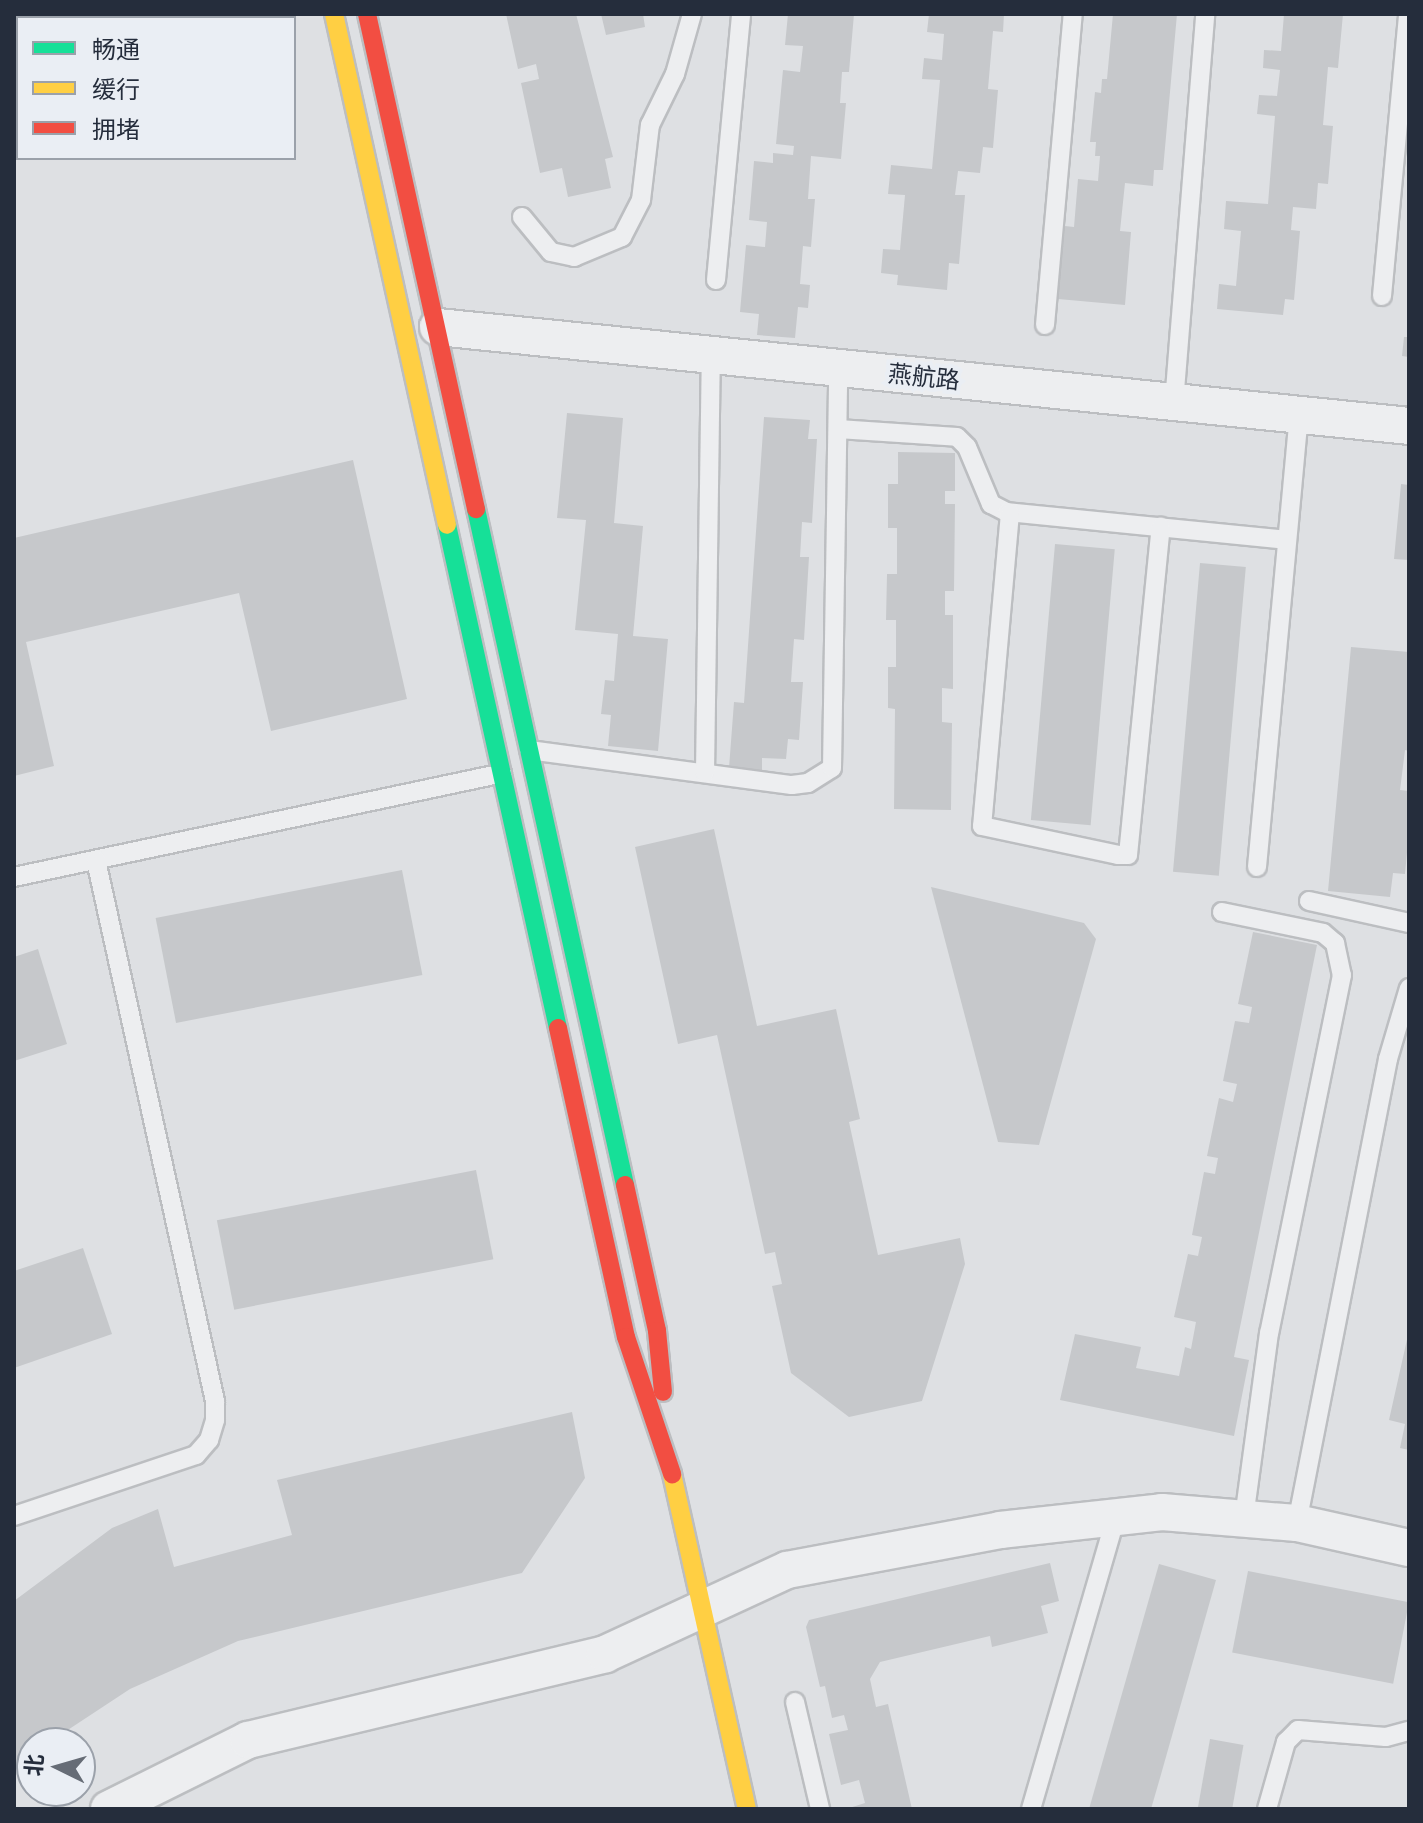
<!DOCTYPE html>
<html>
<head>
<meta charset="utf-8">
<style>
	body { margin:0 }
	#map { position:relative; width:1423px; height:1823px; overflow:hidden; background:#dee0e3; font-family:"Titillium Web","Noto Sans SC",sans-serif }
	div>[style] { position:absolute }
	.building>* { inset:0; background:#c6c8cb; transform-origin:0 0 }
	.roads { filter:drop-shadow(2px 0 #bcbec1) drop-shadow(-2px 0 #bcbec1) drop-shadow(0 2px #bcbec1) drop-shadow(0 -2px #bcbec1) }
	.lane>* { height:18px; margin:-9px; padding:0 9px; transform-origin:9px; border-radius:9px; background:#edeef0 }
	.street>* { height:36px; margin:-18px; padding:0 18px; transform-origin:18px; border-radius:18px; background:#edeef0 }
	.fast>* { height:18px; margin:-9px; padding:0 9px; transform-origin:9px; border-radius:9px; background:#16e098 }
	.slow>* { height:18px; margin:-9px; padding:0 9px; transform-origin:9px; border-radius:9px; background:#ffcf43 }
	.jam>* { height:18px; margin:-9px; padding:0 9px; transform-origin:9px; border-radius:9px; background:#f24e42 }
	span { translate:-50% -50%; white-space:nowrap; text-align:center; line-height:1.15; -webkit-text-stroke:8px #eaeef4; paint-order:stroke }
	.street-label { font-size:24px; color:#252d3c }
	.frame { position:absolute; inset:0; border:16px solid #252d3c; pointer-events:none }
	.legend { position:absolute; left:16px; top:16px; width:280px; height:144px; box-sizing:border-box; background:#eaeef4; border:2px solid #9ba1aa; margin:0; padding:10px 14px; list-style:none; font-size:24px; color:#252d3c }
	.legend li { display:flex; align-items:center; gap:16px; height:40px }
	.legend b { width:40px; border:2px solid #9ba1aa }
	.north { position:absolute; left:16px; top:1727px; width:80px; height:80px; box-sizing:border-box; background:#eaeef4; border:2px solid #9ba1aa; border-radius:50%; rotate:275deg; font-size:22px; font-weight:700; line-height:32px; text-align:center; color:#252d3c }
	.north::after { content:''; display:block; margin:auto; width:28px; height:36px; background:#666c76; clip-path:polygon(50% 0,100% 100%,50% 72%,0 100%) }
</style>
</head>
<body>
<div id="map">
	<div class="building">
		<i style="clip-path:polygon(506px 14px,576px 14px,613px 157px,605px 159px,611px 188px,568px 197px,562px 168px,540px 173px,521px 83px,539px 79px,536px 64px,518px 69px)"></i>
		<i style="clip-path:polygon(601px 14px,643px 14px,645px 27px,606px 35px)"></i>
		<i style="clip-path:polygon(788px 14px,854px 14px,849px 72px,842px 72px,840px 103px,846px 103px,841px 159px,811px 156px,808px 199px,815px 199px,811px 247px,803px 246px,800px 284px,810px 285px,808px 308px,798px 307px,795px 338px,757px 335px,759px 314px,740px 312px,746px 245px,765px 247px,767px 222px,749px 220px,754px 161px,773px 163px,773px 153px,793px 155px,794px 146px,776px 144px,783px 70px,800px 72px,803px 46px,785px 45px)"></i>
		<i style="clip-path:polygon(929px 14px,1004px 14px,1003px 32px,993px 31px,988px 89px,998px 90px,993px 148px,983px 147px,980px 173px,958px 171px,955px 195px,965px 195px,959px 264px,949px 263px,947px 290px,897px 285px,898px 275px,881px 273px,883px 249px,900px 250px,905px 195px,888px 194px,891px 165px,932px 169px,940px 80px,922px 79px,924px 58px,942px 60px,944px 34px,927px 32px)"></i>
		<i style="clip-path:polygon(1113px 14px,1177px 14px,1163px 170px,1154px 170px,1153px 186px,1125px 183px,1120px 231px,1131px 232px,1125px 305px,1058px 299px,1065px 226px,1074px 227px,1078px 179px,1098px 181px,1100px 156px,1095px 156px,1096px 142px,1090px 142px,1095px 92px,1101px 93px,1102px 79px,1107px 79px)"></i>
		<i style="clip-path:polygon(1284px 14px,1343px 14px,1338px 68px,1328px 67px,1323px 125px,1333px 126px,1328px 184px,1318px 183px,1316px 209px,1293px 207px,1291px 230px,1300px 231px,1294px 300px,1285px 299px,1283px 315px,1217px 309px,1219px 284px,1236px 286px,1241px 231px,1224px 229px,1226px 201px,1268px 204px,1275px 116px,1257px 114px,1259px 95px,1277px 96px,1280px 70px,1263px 68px,1264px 50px,1281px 51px)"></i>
		<i style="clip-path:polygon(1404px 337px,1409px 337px,1409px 357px,1402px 356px)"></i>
		<i style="clip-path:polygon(567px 413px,623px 418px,614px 523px,643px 526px,633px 636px,668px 639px,658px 751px,608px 746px,611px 715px,601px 714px,605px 680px,614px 681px,618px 634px,575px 630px,586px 520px,557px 518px)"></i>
		<i style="clip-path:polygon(764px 417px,810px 420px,808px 439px,817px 439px,812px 523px,802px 522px,800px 557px,809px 557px,804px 640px,794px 639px,791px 682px,803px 682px,799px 740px,788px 739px,786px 759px,762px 758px,762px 770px,729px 768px,734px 702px,744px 703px)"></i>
		<i style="clip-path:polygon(898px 452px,955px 453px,955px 491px,945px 491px,945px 504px,955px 504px,954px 591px,945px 591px,945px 615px,953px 615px,953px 689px,942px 688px,942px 722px,952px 723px,951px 810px,894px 809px,895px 709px,888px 708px,888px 667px,896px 667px,896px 620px,886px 620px,887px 574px,897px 574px,897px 528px,888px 528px,888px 484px,898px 484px)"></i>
		<i style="clip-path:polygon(353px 460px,407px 699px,271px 731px,239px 593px,26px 642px,54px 766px,14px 776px,14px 538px)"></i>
		<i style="clip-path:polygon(1401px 484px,1409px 485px,1409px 560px,1394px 559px)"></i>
		<i style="left:1055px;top:544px;width:60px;height:277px;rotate:5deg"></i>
		<i style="left:1200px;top:563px;width:46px;height:310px;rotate:5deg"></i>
		<i style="clip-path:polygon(1351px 647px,1409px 652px,1409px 751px,1405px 750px,1400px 790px,1409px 791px,1409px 831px,1405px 874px,1393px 873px,1390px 897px,1328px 891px)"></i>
		<i style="clip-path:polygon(714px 829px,757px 1026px,836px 1009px,860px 1119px,849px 1122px,878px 1255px,960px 1238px,965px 1264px,922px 1401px,849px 1417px,791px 1373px,772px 1286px,782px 1284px,775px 1252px,765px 1254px,717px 1035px,678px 1044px,635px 847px)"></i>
		<i style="left:402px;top:870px;width:107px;height:251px;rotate:79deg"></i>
		<i style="clip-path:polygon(931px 887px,1084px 923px,1096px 939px,1039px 1145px,998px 1142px)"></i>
		<i style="clip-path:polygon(1253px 932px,1317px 945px,1234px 1357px,1249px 1360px,1234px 1436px,1060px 1400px,1075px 1334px,1141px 1347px,1136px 1368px,1179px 1376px,1185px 1347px,1191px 1349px,1196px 1322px,1174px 1317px,1188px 1254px,1198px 1256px,1202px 1237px,1192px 1235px,1204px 1172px,1215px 1174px,1218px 1158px,1207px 1156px,1219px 1098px,1233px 1102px,1237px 1084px,1223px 1081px,1235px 1021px,1249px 1023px,1252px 1007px,1238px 1004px)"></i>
		<i style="clip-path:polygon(38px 949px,67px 1044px,14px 1061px,14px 957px)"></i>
		<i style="left:476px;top:1170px;width:91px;height:264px;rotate:79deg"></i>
		<i style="clip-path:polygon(83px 1248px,112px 1334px,14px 1368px,14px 1271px)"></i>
		<i style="clip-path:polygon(1408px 1335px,1409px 1335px,1409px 1450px,1400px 1448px,1405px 1424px,1389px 1420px)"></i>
		<i style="clip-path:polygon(572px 1412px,585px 1478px,522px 1573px,238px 1641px,130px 1689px,48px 1743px,32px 1743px,32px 1756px,14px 1771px,14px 1601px,112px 1528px,158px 1509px,174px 1567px,292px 1535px,277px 1480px)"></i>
		<i style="clip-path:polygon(1050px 1563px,1059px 1601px,1041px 1606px,1048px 1633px,992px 1647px,990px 1636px,880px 1662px,870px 1679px,876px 1707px,888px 1704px,912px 1809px,846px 1809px,865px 1803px,859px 1780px,841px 1785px,829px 1734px,848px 1730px,844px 1715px,832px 1718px,825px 1686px,820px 1687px,806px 1627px,809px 1620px)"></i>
		<i style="clip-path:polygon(1159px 1564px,1216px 1580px,1160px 1778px,1151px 1809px,1089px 1809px)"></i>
		<i style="left:1248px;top:1571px;width:164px;height:83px;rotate:11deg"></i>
		<i style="left:1210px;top:1739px;width:34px;height:71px;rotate:10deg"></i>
	</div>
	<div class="roads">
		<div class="lane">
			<i style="left:522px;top:217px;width:45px;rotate:50.4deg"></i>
			<i style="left:551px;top:252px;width:24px;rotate:12deg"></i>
			<i style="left:574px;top:257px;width:52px;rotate:-22.6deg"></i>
			<i style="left:622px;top:237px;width:42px;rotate:-62.8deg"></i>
			<i style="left:641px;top:200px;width:76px;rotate:-83.2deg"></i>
			<i style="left:650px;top:125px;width:57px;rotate:-63.9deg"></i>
			<i style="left:675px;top:74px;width:62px;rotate:-74.2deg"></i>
			<i style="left:716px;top:280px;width:267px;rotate:-84.6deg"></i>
			<i style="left:1382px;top:296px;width:283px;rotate:-84.7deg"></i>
			<i style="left:1045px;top:325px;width:312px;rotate:-84.9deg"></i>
			<i style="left:1174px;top:403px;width:390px;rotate:-85.4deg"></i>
			<i style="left:838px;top:429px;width:119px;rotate:3.8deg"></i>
			<i style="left:957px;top:437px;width:14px;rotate:45deg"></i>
			<i style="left:967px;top:447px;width:62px;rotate:67.2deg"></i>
			<i style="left:991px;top:504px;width:18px;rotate:27deg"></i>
			<i style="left:1007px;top:512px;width:281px;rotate:5.7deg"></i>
			<i style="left:1010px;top:513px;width:314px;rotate:95.1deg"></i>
			<i style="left:982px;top:826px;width:139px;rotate:12deg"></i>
			<i style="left:1118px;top:855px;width:10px"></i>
			<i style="left:1128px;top:855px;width:330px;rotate:-84.3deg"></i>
			<i style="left:529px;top:750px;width:265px;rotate:7.6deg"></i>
			<i style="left:792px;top:785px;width:16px;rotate:-7deg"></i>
			<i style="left:808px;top:783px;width:28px;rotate:-32deg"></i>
			<i style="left:832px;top:768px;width:400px;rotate:-89.1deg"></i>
			<i style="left:705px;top:773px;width:418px;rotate:-89.2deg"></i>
			<i style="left:1257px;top:867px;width:454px;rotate:-84.7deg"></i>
			<i style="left:14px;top:877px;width:499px;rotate:-12deg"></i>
			<i style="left:1309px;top:901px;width:102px;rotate:12.4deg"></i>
			<i style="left:1222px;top:912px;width:103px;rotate:11.7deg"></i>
			<i style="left:1323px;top:933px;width:16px;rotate:40deg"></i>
			<i style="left:1335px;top:943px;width:33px;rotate:78deg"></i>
			<i style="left:1342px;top:975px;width:365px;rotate:101.5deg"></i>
			<i style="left:1269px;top:1333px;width:187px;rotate:97.7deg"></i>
			<i style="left:14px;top:1516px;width:192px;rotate:-18.5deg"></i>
			<i style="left:196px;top:1455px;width:20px;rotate:-49deg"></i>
			<i style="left:209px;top:1440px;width:21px;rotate:-73deg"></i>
			<i style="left:215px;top:1420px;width:19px;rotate:-90deg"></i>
			<i style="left:215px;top:1401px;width:554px;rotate:-102.41deg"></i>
			<i style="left:1297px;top:1523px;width:473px;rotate:-78.9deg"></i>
			<i style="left:1388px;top:1059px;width:74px;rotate:-73.5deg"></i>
			<i style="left:795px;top:1702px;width:110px;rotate:76.8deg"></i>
			<i style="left:1031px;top:1809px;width:304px;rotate:-73.8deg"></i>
			<i style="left:1267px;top:1809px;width:70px;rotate:-74.2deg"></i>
			<i style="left:1286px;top:1742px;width:17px;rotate:-45deg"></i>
			<i style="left:1298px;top:1730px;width:88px;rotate:4.5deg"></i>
			<i style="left:1386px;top:1737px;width:24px;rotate:-15deg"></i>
		</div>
		<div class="street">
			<i style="left:438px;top:327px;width:976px;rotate:5.82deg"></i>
			<i style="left:109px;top:1809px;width:155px;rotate:-26.4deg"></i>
			<i style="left:248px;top:1740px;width:367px;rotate:-13.5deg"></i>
			<i style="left:605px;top:1654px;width:200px;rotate:-24.8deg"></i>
			<i style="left:787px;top:1570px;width:217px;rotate:-10.6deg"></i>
			<i style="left:1000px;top:1530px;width:163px;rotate:-6.3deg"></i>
			<i style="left:1162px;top:1512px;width:135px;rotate:4.7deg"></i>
			<i style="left:1297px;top:1523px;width:115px;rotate:12.6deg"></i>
		</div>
		<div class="fast">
			<i style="left:476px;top:509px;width:692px;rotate:77.57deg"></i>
			<i style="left:447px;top:525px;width:515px;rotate:77.56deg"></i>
		</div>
		<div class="slow">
			<i style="left:334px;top:14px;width:523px;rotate:77.53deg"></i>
			<i style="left:672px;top:1474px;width:343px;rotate:77.4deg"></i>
		</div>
		<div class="jam">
			<i style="left:367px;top:14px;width:507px;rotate:77.58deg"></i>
			<i style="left:558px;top:1028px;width:316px;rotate:77.6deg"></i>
			<i style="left:626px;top:1337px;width:145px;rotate:71.4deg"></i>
			<i style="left:625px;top:1185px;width:149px;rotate:77.6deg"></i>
			<i style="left:657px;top:1331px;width:61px;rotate:84.4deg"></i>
		</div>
	</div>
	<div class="street-label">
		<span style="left:924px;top:377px;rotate:6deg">燕航路</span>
	</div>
	<div class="frame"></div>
	<ul class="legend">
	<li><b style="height:10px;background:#16e098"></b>畅通</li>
	<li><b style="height:10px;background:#ffcf43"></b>缓行</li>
	<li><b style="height:10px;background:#f24e42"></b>拥堵</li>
	</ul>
	<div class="north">北</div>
</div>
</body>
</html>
